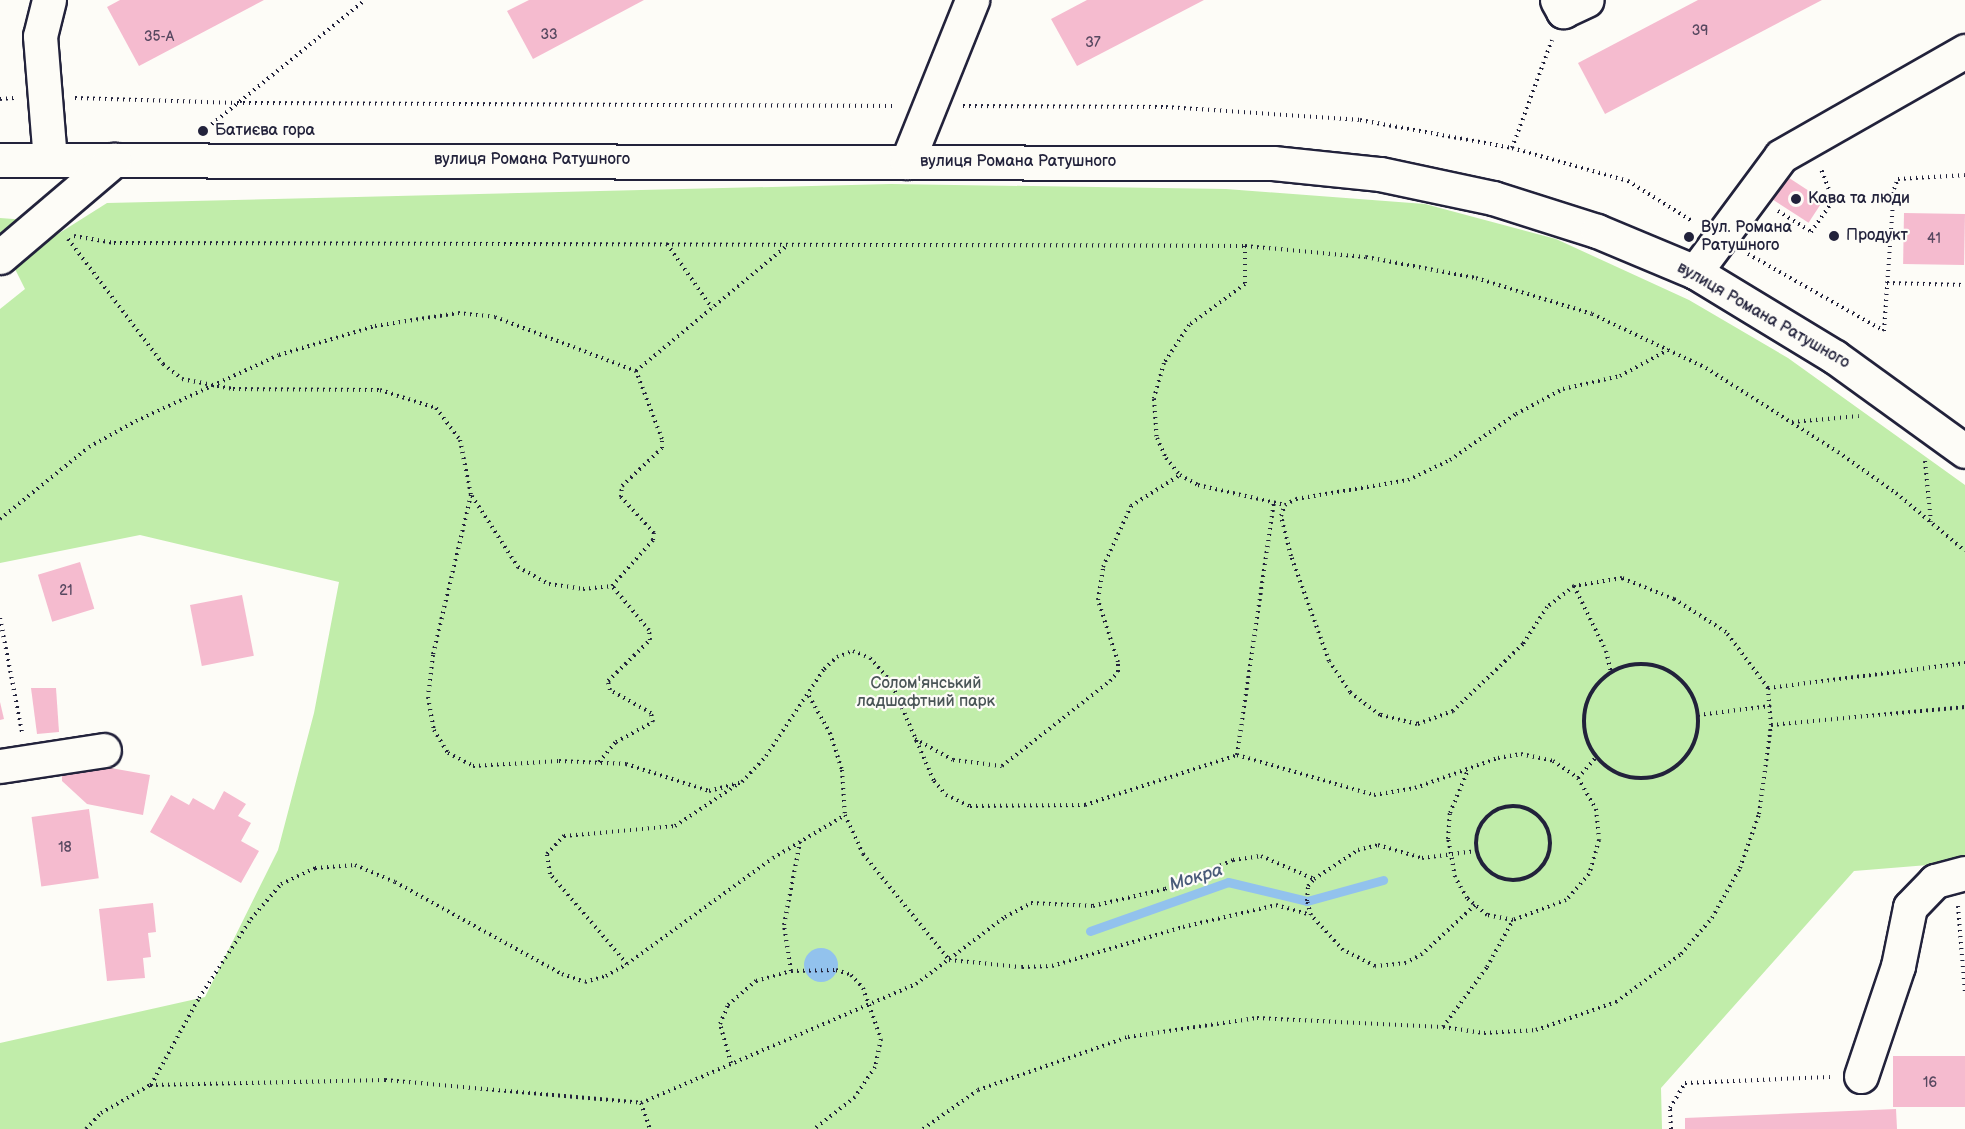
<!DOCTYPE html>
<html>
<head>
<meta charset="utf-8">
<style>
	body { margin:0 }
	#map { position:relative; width:1965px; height:1129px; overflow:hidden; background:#fdfcf7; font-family:"Balsamiq Sans",sans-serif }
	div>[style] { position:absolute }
	.green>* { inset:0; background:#c1edaa }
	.water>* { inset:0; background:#92c2ed }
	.round { border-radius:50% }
	.stream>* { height:9px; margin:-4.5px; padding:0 4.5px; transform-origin:4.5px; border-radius:4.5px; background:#92c2ed }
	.building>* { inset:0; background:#f5bbcf; transform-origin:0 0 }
	.path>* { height:4px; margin-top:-2px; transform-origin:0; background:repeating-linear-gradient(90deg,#22223b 0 1.5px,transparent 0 6px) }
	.path>.ring { margin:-2px; padding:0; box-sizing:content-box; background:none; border:4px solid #22223b; border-radius:50% }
	.roads { filter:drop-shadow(2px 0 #22223b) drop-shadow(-2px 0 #22223b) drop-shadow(0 2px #22223b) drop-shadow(0 -2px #22223b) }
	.minor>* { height:33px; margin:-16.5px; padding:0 16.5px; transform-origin:16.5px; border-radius:16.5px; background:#fdfcf7 }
	.dots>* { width:16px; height:16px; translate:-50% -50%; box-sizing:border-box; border:3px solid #fdfcf7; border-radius:50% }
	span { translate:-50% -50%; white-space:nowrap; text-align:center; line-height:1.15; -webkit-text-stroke:4.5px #fdfcf7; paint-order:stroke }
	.number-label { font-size:14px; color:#574860 }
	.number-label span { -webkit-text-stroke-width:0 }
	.poi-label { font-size:16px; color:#22223b }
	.left { translate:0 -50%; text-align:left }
	.street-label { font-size:16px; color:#22223b }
	.park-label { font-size:16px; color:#4a5557 }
	.water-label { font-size:18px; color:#495a79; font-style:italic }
</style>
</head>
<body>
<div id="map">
	<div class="green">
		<i style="clip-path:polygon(891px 184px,1226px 189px,1425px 204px,1556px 239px,1689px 300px,1788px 358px,1965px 485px,1965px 862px,1854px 871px,1661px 1088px,1662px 1129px,0 1129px,0 1043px,205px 997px,278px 850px,314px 713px,339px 582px,140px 535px,0 563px,0 309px,25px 289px,12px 263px,107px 203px)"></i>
		<i style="clip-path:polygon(0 218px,27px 220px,0 241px)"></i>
	</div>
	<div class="water">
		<i class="round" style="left:804px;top:948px;width:34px;height:34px"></i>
	</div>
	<div class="stream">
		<i style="left:1090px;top:931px;width:146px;rotate:-19.5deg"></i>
		<i style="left:1228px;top:882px;width:81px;rotate:13.5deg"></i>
		<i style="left:1307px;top:901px;width:79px;rotate:-15.4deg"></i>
	</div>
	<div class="building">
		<i style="clip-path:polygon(120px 0,264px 0,139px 66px,107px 7px)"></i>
		<i style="clip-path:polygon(529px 0,644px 0,533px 59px,507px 11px)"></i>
		<i style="clip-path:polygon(1087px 0,1204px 0,1077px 66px,1051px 19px)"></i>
		<i style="clip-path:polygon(1698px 0,1822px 0,1605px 114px,1578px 63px)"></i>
		<i style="left:1783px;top:174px;width:48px;height:27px;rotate:33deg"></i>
		<i style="left:1904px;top:213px;width:61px;height:51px;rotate:1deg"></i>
		<i style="left:80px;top:562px;width:49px;height:44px;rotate:73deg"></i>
		<i style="left:242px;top:595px;width:62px;height:53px;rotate:79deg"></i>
		<i style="clip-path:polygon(31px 688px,56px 688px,59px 732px,37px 734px)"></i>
		<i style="clip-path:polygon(0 702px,4px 719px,0 720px)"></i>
		<i style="clip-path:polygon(94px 765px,150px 775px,143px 815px,87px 804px,62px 781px,62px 771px)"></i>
		<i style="clip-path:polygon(224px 791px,246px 804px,238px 816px,251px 823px,241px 841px,259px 851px,241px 883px,150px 832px,171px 795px,189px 805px,193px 798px,214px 810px)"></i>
		<i style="left:89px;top:809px;width:70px;height:58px;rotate:82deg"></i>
		<i style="clip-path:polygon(153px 903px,156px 932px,148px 933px,151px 957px,143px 958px,145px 978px,107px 981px,99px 909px)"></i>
		<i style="left:1965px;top:1056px;width:51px;height:72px;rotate:90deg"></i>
		<i style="clip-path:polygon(1896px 1109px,1897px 1129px,1685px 1129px,1685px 1118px)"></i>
	</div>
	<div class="path">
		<i style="left:75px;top:98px;width:162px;rotate:1.8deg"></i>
		<i style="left:237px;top:103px;width:658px;rotate:0.26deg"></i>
		<i style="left:0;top:99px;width:14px;rotate:-4deg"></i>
		<i style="left:963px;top:106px;width:203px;rotate:0.3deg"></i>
		<i style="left:1166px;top:107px;width:194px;rotate:3.8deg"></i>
		<i style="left:1360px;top:120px;width:155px;rotate:10.4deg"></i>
		<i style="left:1512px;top:148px;width:121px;rotate:15.9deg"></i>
		<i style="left:1628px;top:181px;width:75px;rotate:32deg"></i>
		<i style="left:207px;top:128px;width:203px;rotate:-39deg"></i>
		<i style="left:1512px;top:148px;width:115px;rotate:-69.7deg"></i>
		<i style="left:1778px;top:211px;width:39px;rotate:32deg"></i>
		<i style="left:1811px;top:232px;width:39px;rotate:-55deg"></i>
		<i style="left:1833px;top:200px;width:33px;rotate:-111deg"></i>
		<i style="left:74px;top:236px;width:41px;rotate:9.9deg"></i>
		<i style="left:114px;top:243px;width:1131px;rotate:0.15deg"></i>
		<i style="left:1245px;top:246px;width:121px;rotate:5.2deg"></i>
		<i style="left:1366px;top:257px;width:112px;rotate:10.8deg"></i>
		<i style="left:1476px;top:278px;width:121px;rotate:17.2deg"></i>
		<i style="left:1592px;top:314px;width:126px;rotate:25.3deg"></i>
		<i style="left:1706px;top:368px;width:156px;rotate:32.5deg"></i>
		<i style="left:1838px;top:452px;width:71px;rotate:35.3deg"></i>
		<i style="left:1896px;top:493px;width:90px;rotate:40deg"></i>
		<i style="left:68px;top:239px;width:157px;rotate:52.8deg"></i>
		<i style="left:163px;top:364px;width:24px;rotate:38deg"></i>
		<i style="left:182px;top:379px;width:52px;rotate:11.1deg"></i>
		<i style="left:233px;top:389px;width:147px;rotate:0.4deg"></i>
		<i style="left:380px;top:390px;width:59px;rotate:17.8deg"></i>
		<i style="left:436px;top:408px;width:40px;rotate:53deg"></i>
		<i style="left:460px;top:440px;width:56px;rotate:78.7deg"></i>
		<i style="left:471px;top:495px;width:164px;rotate:103.4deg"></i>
		<i style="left:433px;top:655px;width:42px;rotate:96.8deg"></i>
		<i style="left:428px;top:697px;width:34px;rotate:80deg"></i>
		<i style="left:434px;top:730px;width:27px;rotate:59deg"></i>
		<i style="left:448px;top:753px;width:28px;rotate:27deg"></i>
		<i style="left:473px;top:766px;width:86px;rotate:-3.3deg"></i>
		<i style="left:559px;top:761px;width:67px;rotate:2.6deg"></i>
		<i style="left:626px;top:764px;width:87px;rotate:18deg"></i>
		<i style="left:709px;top:791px;width:34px;rotate:-15deg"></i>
		<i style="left:742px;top:782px;width:35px;rotate:-47deg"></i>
		<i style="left:766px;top:756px;width:105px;rotate:-56.3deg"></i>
		<i style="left:824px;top:669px;width:18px;rotate:-43deg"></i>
		<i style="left:837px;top:657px;width:17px;rotate:-21deg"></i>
		<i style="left:853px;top:651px;width:18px;rotate:22deg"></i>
		<i style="left:870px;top:658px;width:30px;rotate:48deg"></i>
		<i style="left:890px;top:680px;width:110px;rotate:66.5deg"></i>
		<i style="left:934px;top:781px;width:18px;rotate:49deg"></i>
		<i style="left:946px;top:795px;width:26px;rotate:25deg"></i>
		<i style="left:970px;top:806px;width:115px;rotate:-0.5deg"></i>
		<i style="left:1085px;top:805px;width:160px;rotate:-18.2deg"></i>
		<i style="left:1237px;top:755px;width:143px;rotate:16.3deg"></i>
		<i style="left:1374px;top:795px;width:42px;rotate:-9.7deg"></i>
		<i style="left:1415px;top:788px;width:88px;rotate:-19.9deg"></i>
		<i style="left:1498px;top:758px;width:23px;rotate:-10deg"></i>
		<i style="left:1521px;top:754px;width:33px;rotate:12deg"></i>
		<i style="left:1553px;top:761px;width:30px;rotate:34deg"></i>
		<i style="left:1578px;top:778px;width:36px;rotate:60deg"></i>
		<i style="left:1596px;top:809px;width:31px;rotate:84deg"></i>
		<i style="left:1599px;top:840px;width:35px;rotate:106deg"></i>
		<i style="left:1589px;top:874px;width:35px;rotate:131deg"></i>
		<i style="left:1566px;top:900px;width:57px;rotate:159.3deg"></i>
		<i style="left:1513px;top:920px;width:26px;rotate:-169deg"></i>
		<i style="left:1487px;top:915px;width:26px;rotate:-140deg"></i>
		<i style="left:1467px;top:898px;width:24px;rotate:-120deg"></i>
		<i style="left:1455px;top:877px;width:39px;rotate:-100deg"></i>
		<i style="left:1448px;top:839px;width:26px;rotate:-86deg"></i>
		<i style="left:1450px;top:813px;width:47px;rotate:-67.3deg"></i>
		<i style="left:667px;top:244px;width:78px;rotate:54.9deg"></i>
		<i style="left:1245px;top:246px;width:38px;rotate:90deg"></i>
		<i style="left:1245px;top:284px;width:69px;rotate:143.8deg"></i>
		<i style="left:1189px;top:325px;width:45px;rotate:123.3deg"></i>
		<i style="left:1164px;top:363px;width:37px;rotate:106deg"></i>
		<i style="left:1154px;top:399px;width:39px;rotate:86deg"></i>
		<i style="left:1157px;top:438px;width:22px;rotate:66deg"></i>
		<i style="left:1166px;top:458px;width:22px;rotate:51deg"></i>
		<i style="left:1180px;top:475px;width:21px;rotate:29deg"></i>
		<i style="left:1198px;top:485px;width:89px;rotate:12.9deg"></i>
		<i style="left:1748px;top:254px;width:156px;rotate:29.5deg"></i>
		<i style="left:1884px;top:331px;width:142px;rotate:-86deg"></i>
		<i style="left:1894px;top:189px;width:11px;rotate:-68deg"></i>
		<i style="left:1898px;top:179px;width:67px;rotate:-3.4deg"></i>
		<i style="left:1887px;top:283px;width:78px;rotate:1.5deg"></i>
		<i style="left:1792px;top:422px;width:67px;rotate:-5.1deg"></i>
		<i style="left:1925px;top:461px;width:61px;rotate:84.4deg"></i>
		<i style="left:472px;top:496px;width:85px;rotate:57.1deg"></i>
		<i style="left:518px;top:567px;width:35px;rotate:29deg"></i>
		<i style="left:549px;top:584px;width:34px;rotate:8deg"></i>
		<i style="left:583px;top:589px;width:29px;rotate:-6deg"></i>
		<i style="left:0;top:519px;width:114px;rotate:-39deg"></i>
		<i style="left:89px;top:447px;width:54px;rotate:-29deg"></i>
		<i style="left:136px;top:421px;width:157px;rotate:-24.8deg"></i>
		<i style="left:279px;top:355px;width:100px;rotate:-16.8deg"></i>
		<i style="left:375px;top:326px;width:84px;rotate:-8.9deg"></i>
		<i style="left:458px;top:313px;width:37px;rotate:6deg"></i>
		<i style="left:495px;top:317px;width:151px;rotate:21deg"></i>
		<i style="left:636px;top:371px;width:197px;rotate:-39.7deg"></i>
		<i style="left:1574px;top:586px;width:72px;rotate:63.8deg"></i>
		<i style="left:1606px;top:651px;width:22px;rotate:77deg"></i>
		<i style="left:0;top:618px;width:116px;rotate:79.1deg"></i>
		<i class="ring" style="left:1584px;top:664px;width:110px;height:110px"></i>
		<i style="left:1768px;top:688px;width:199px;rotate:-7.2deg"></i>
		<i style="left:809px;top:696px;width:43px;rotate:60.4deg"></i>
		<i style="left:830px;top:733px;width:39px;rotate:72deg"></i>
		<i style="left:842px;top:770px;width:45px;rotate:86.2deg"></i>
		<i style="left:845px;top:815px;width:43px;rotate:65.2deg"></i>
		<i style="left:863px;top:854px;width:136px;rotate:50.9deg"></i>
		<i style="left:949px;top:960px;width:73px;rotate:5.5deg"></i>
		<i style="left:1022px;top:967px;width:30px;rotate:-2deg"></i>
		<i style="left:1052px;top:966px;width:137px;rotate:-16.6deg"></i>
		<i style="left:1183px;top:927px;width:96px;rotate:-13.3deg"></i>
		<i style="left:1276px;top:905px;width:36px;rotate:16deg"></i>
		<i style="left:1698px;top:715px;width:73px;rotate:-7.1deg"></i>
		<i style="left:1771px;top:725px;width:195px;rotate:-5.3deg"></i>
		<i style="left:915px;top:739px;width:43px;rotate:28.9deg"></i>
		<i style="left:953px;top:760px;width:49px;rotate:7deg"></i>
		<i style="left:1002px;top:766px;width:137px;rotate:-38.2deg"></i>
		<i style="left:1110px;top:681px;width:12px;rotate:-48deg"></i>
		<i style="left:1118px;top:672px;width:10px;rotate:-90deg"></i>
		<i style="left:1118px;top:662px;width:65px;rotate:-107.9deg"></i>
		<i style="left:1098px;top:600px;width:33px;rotate:-81deg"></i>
		<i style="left:1103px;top:567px;width:67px;rotate:-65.3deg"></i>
		<i style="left:1131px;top:506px;width:58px;rotate:-32.3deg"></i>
		<i style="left:1237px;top:755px;width:257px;rotate:-81.7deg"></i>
		<i style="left:599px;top:762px;width:26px;rotate:-50deg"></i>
		<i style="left:616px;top:742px;width:42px;rotate:-28.4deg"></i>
		<i style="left:653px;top:722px;width:9px;rotate:-103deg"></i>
		<i style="left:651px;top:713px;width:47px;rotate:-150.7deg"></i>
		<i style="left:610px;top:690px;width:9px;rotate:-103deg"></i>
		<i style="left:608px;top:681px;width:59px;rotate:-44.3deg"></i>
		<i style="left:650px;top:640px;width:10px;rotate:-96deg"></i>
		<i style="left:649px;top:630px;width:57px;rotate:-130.1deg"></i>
		<i style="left:612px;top:586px;width:62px;rotate:-48.3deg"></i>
		<i style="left:653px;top:540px;width:7px;rotate:-82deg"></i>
		<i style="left:654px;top:533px;width:49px;rotate:-132.5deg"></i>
		<i style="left:621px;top:497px;width:11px;rotate:-85deg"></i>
		<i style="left:622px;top:486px;width:55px;rotate:-43.5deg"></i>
		<i style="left:662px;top:448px;width:9px;rotate:-90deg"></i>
		<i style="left:662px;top:439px;width:73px;rotate:-110.9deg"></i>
		<i style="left:1578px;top:778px;width:28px;rotate:-49deg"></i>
		<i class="ring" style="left:1476px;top:806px;width:70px;height:70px"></i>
		<i style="left:1475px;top:905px;width:72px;rotate:137.2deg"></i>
		<i style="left:1422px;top:954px;width:18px;rotate:151deg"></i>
		<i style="left:1406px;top:963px;width:31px;rotate:174deg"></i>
		<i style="left:1375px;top:966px;width:36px;rotate:-153deg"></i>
		<i style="left:1343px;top:950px;width:47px;rotate:-132.4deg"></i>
		<i style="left:1311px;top:915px;width:15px;rotate:-106deg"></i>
		<i style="left:1307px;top:901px;width:15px;rotate:-86deg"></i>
		<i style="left:1308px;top:886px;width:9px;rotate:-49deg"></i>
		<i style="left:1314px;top:879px;width:53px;rotate:-33.4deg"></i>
		<i style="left:1358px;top:850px;width:21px;rotate:-14deg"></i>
		<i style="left:1378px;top:845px;width:46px;rotate:16.5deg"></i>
		<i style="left:1422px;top:858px;width:55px;rotate:-7.3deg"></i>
		<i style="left:1958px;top:906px;width:87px;rotate:85.4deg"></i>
		<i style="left:627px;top:964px;width:118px;rotate:-130.5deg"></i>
		<i style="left:550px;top:874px;width:20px;rotate:-99deg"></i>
		<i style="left:547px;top:854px;width:25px;rotate:-47deg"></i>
		<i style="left:564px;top:836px;width:111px;rotate:-5.1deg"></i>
		<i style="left:675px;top:826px;width:76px;rotate:-33.7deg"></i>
		<i style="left:791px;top:971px;width:47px;rotate:-98.7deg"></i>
		<i style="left:784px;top:925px;width:85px;rotate:-79.1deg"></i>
		<i style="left:1443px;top:1027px;width:41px;rotate:8.3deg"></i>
		<i style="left:1484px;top:1033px;width:52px;rotate:-3.3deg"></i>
		<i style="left:1536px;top:1030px;width:85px;rotate:-19.3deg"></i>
		<i style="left:1616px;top:1002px;width:81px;rotate:-36.4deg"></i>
		<i style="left:1681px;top:954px;width:48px;rotate:-49.3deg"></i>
		<i style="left:1712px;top:918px;width:57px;rotate:-60.8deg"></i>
		<i style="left:1740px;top:868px;width:57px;rotate:-70.6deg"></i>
		<i style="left:1759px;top:814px;width:90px;rotate:-82.3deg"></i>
		<i style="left:1771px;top:725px;width:37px;rotate:-95deg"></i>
		<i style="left:1768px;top:688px;width:70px;rotate:-126.9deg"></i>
		<i style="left:1726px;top:632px;width:62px;rotate:-147.6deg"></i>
		<i style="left:1674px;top:599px;width:56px;rotate:-158deg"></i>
		<i style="left:1622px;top:578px;width:49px;rotate:170.5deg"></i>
		<i style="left:1574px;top:586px;width:34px;rotate:142deg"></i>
		<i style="left:1547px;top:607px;width:44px;rotate:123deg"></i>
		<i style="left:1523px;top:644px;width:97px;rotate:136.3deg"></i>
		<i style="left:1453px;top:711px;width:38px;rotate:160deg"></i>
		<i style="left:1417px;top:724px;width:38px;rotate:-166deg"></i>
		<i style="left:1380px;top:715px;width:38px;rotate:-143deg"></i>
		<i style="left:1350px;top:692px;width:37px;rotate:-124deg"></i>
		<i style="left:1329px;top:661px;width:112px;rotate:-109.9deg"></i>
		<i style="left:1291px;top:556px;width:41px;rotate:-104deg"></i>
		<i style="left:1281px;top:516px;width:12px;rotate:-70deg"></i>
		<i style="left:1285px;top:505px;width:13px;rotate:-29deg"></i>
		<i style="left:1296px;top:499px;width:114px;rotate:-9.6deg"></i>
		<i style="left:1408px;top:480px;width:47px;rotate:-25.5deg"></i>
		<i style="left:1450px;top:460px;width:80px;rotate:-34.9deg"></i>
		<i style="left:1516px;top:414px;width:53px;rotate:-28deg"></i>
		<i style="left:1563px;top:389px;width:58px;rotate:-12.8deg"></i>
		<i style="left:1620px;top:376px;width:55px;rotate:-28.4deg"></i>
		<i style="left:731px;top:1063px;width:41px;rotate:-105.8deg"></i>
		<i style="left:720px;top:1024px;width:21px;rotate:-67deg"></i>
		<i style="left:728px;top:1005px;width:37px;rotate:-41deg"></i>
		<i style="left:756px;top:981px;width:36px;rotate:-16deg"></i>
		<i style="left:791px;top:971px;width:45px;rotate:-1.3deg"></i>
		<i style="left:836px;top:970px;width:16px;rotate:18deg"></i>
		<i style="left:851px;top:975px;width:18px;rotate:47deg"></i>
		<i style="left:863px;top:988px;width:54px;rotate:70.6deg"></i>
		<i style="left:881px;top:1039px;width:29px;rotate:102deg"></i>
		<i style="left:875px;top:1067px;width:36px;rotate:124deg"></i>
		<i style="left:855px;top:1097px;width:52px;rotate:142deg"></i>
		<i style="left:151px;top:1085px;width:99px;rotate:-61.1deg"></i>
		<i style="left:199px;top:998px;width:95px;rotate:-56.6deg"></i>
		<i style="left:251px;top:919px;width:46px;rotate:-49.4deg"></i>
		<i style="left:281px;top:884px;width:38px;rotate:-25deg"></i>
		<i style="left:315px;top:868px;width:40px;rotate:-4.3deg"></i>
		<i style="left:355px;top:865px;width:43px;rotate:23deg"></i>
		<i style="left:395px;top:882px;width:191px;rotate:28.9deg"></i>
		<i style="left:562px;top:974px;width:24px;rotate:19deg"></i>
		<i style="left:585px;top:982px;width:22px;rotate:-16deg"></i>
		<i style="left:606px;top:976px;width:24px;rotate:-30deg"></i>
		<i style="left:627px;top:964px;width:180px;rotate:-36deg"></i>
		<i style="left:773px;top:858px;width:84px;rotate:-30.8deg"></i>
		<i style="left:641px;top:1103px;width:28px;rotate:71deg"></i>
		<i style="left:86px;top:1129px;width:22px;rotate:-47deg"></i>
		<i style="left:101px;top:1113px;width:56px;rotate:-29.7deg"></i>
		<i style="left:150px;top:1085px;width:235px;rotate:-1.2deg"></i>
		<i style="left:385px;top:1080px;width:257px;rotate:5.1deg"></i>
		<i style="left:641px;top:1103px;width:300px;rotate:-23.4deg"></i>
		<i style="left:916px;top:984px;width:111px;rotate:-37deg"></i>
		<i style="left:1005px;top:917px;width:30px;rotate:-28deg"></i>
		<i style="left:1031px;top:903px;width:62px;rotate:2.8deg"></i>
		<i style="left:1093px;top:906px;width:74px;rotate:-13.3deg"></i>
		<i style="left:1165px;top:889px;width:74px;rotate:-23.1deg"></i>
		<i style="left:1233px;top:860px;width:28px;rotate:-8deg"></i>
		<i style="left:1261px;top:856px;width:58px;rotate:23.5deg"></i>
		<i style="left:923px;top:1129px;width:67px;rotate:-35.3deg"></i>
		<i style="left:978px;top:1090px;width:159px;rotate:-19.5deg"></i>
		<i style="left:1128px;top:1037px;width:130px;rotate:-8.4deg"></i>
		<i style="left:1257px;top:1018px;width:186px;rotate:2.8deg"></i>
		<i style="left:1443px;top:1027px;width:74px;rotate:-53.7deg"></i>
		<i style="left:1487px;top:967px;width:54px;rotate:-61deg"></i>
		<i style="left:1671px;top:1129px;width:21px;rotate:-93deg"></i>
		<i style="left:1670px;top:1108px;width:29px;rotate:-59deg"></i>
		<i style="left:1685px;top:1083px;width:145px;rotate:-2.4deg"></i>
	</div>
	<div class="roads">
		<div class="minor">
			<i style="left:49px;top:0;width:37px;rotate:104deg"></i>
			<i style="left:40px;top:36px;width:123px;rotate:85.4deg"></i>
			<i style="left:1557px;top:0;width:13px;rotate:61deg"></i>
			<i style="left:1563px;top:11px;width:26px;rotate:-25deg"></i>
			<i style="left:0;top:160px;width:1273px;rotate:0.14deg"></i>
			<i style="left:1273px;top:163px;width:108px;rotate:5.9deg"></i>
			<i style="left:1380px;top:174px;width:116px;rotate:12deg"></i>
			<i style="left:1493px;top:198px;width:109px;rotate:17.6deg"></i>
			<i style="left:1597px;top:231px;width:106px;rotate:22.7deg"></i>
			<i style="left:1695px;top:272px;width:164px;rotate:31.3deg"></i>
			<i style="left:1835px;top:357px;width:160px;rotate:35.9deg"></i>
			<i style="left:907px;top:162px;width:175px;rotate:-68.1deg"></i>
			<i style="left:0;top:257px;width:150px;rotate:-40.4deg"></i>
			<i style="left:1695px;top:272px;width:144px;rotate:-53.4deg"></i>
			<i style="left:1781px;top:156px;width:212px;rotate:-29.7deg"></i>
			<i style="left:0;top:766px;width:105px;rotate:-8.7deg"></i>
			<i style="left:1861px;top:1076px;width:116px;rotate:-71.4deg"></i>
			<i style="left:1898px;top:966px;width:60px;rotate:-78.5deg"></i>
			<i style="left:1910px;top:907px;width:36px;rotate:-46deg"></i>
			<i style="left:1935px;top:881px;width:31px;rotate:-15deg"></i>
		</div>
	</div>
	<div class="dots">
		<i style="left:203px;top:131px;background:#22223b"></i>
		<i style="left:1796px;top:199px;background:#22223b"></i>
		<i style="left:1834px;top:236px;background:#22223b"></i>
		<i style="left:1689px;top:237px;background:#22223b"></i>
	</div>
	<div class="number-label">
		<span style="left:1700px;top:31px">39</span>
		<span style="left:549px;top:35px">33</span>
		<span style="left:159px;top:37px">35-А</span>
		<span style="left:1093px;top:43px">37</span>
		<span style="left:1934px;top:239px">41</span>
		<span style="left:66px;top:591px">21</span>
		<span style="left:65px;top:848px">18</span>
		<span style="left:1930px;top:1083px">16</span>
	</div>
	<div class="poi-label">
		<span class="left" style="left:215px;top:131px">Батиєва гора</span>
		<span class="left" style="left:1808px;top:199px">Кава та люди</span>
		<span class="left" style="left:1701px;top:237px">Вул. Романа<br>Ратушного</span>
		<span class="left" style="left:1846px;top:236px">Продукт</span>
	</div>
	<div class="street-label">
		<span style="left:532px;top:160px">вулиця Романа Ратушного</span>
		<span style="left:1018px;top:162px">вулиця Романа Ратушного</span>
		<span style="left:1763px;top:316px;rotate:30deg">вулиця Романа Ратушного</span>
	</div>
	<div class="park-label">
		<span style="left:926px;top:693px">Солом'янський<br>ладшафтний парк</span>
	</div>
	<div class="water-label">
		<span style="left:1196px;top:878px;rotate:-17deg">Мокра</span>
	</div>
</div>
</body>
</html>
